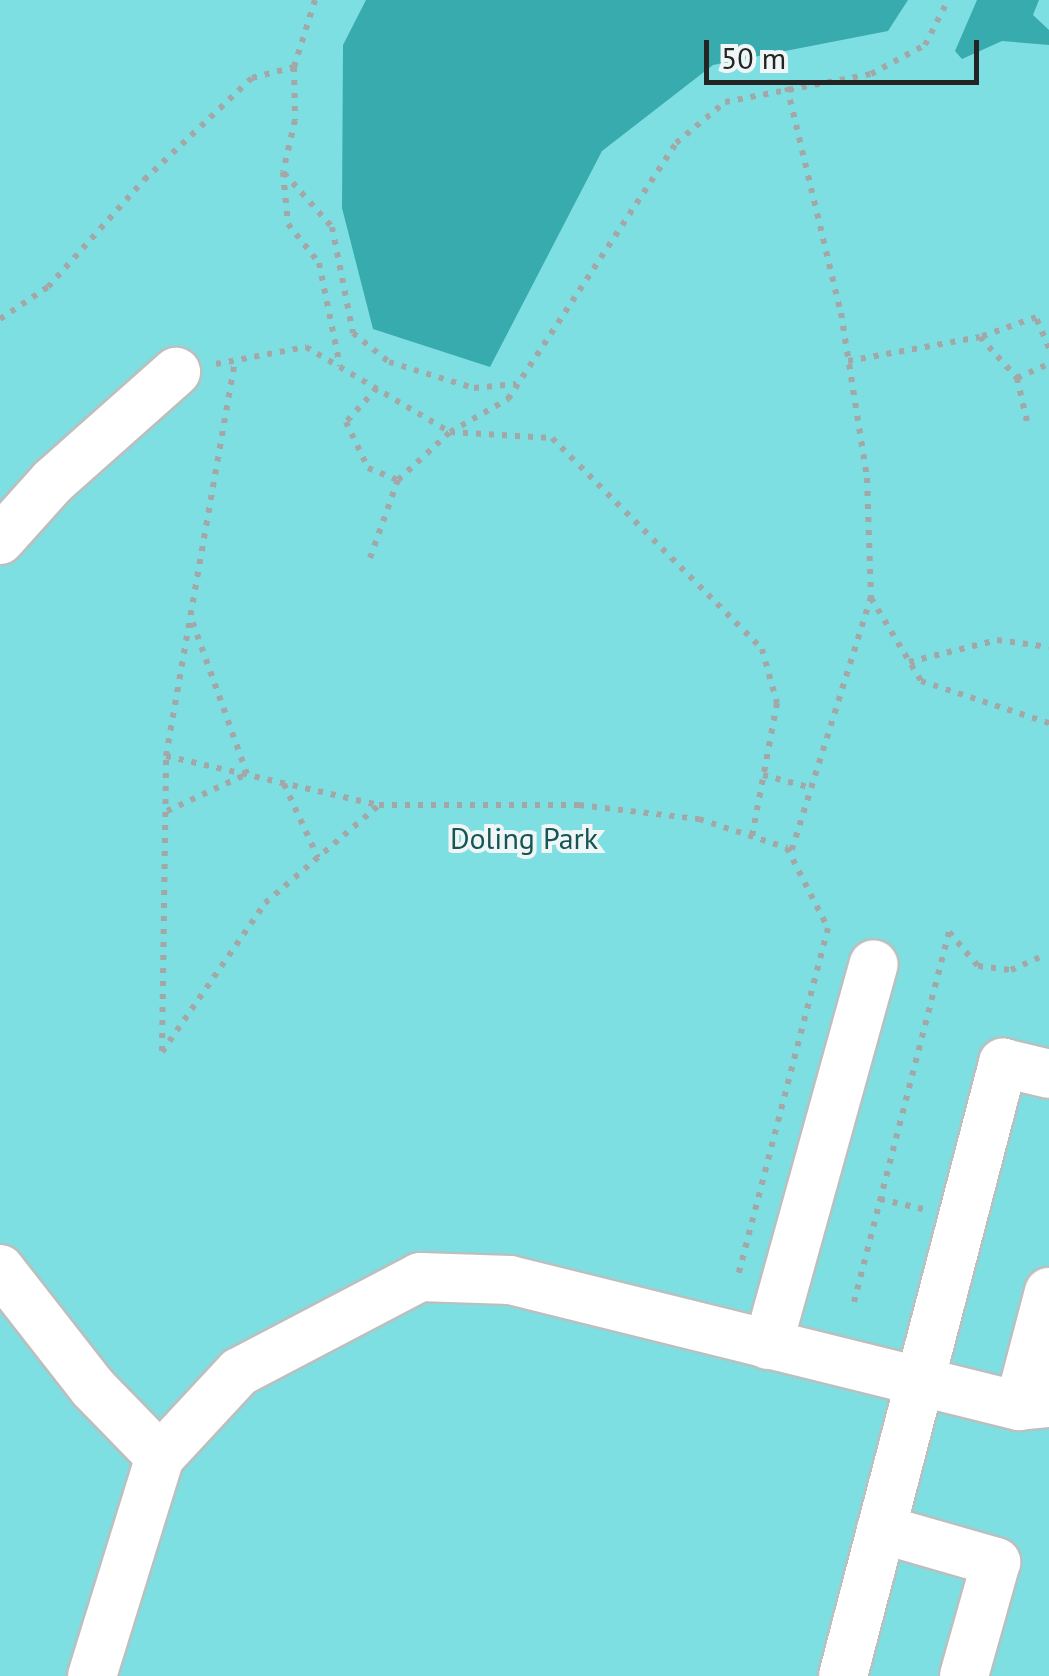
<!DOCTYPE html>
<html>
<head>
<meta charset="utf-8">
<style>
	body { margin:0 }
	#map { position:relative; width:1049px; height:1676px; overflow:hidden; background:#e3e8e8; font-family:"PT Sans",sans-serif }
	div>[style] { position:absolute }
	.green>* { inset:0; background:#7ddfe1; transform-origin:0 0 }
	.water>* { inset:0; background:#38abae }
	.path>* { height:6px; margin-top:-3px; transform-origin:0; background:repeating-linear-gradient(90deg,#a3a7a7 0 5px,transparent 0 13px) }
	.roads { filter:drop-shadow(2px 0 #babfbf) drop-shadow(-2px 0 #babfbf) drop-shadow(0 2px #babfbf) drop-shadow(0 -2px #babfbf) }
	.minor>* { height:48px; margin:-24px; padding:0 24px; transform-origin:24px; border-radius:24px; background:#fff }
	span { translate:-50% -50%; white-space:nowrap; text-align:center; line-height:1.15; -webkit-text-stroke:8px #f0f5f5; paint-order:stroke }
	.park-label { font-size:30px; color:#155556 }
	.scale { position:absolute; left:704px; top:40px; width:275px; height:45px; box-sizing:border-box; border:5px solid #232525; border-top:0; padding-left:12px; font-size:30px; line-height:35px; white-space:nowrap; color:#232525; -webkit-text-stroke:8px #f0f5f5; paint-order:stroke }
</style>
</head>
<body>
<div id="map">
	<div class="green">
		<i style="left:0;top:0;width:1049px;height:1676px"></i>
	</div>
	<div class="water">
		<i style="clip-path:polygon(366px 0,908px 0,888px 31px,713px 65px,602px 151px,490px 367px,373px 329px,342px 208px,343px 45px)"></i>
		<i style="clip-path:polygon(977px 0,1039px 0,1033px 15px,1049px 30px,1049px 45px,1002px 41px,962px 59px,955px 51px)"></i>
	</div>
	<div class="path">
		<i style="left:315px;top:0;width:70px;rotate:107.4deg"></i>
		<i style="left:294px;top:67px;width:53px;rotate:88.9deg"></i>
		<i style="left:295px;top:120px;width:53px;rotate:103deg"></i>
		<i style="left:283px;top:172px;width:52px;rotate:84.5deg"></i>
		<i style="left:288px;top:224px;width:50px;rotate:51.5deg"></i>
		<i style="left:319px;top:263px;width:105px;rotate:78.5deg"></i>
		<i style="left:787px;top:87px;width:232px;rotate:76.6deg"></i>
		<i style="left:841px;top:313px;width:167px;rotate:81deg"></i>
		<i style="left:867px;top:478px;width:119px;rotate:88.1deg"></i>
		<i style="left:871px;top:597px;width:268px;rotate:107.4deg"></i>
		<i style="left:284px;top:173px;width:72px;rotate:48.4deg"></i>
		<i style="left:332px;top:227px;width:108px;rotate:78.8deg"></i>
		<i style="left:353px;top:333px;width:46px;rotate:38.9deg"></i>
		<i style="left:389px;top:362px;width:89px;rotate:17deg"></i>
		<i style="left:474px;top:388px;width:42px;rotate:-5.4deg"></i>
		<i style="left:0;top:319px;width:58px;rotate:-33.7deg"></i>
		<i style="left:48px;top:287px;width:144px;rotate:-48.1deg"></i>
		<i style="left:144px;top:180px;width:149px;rotate:-43.4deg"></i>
		<i style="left:252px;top:78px;width:43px;rotate:-14.7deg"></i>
		<i style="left:1049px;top:348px;width:34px;rotate:-113deg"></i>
		<i style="left:1036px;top:317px;width:59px;rotate:160.3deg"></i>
		<i style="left:980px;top:337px;width:55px;rotate:47.9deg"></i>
		<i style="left:1017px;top:378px;width:35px;rotate:-24deg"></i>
		<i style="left:848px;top:361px;width:134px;rotate:-10.3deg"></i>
		<i style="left:216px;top:364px;width:92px;rotate:-10.7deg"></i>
		<i style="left:306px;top:347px;width:167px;rotate:30.6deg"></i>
		<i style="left:450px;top:432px;width:67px;rotate:-29.6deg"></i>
		<i style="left:508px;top:399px;width:306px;rotate:-56.7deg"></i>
		<i style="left:676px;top:143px;width:64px;rotate:-39.9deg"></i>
		<i style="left:725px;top:102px;width:149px;rotate:-10.9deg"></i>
		<i style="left:871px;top:74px;width:61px;rotate:-28.2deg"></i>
		<i style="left:925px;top:45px;width:51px;rotate:-62.9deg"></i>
		<i style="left:1017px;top:378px;width:49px;rotate:77.1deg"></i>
		<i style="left:377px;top:388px;width:46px;rotate:132.4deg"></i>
		<i style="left:346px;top:422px;width:51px;rotate:64.4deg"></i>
		<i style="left:368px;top:468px;width:32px;rotate:22deg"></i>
		<i style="left:370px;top:558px;width:83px;rotate:-70.3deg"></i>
		<i style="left:398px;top:480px;width:71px;rotate:-42.7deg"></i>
		<i style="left:450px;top:432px;width:102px;rotate:3.4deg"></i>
		<i style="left:552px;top:438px;width:298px;rotate:45.1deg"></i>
		<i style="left:762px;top:649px;width:56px;rotate:74.5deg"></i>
		<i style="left:777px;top:703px;width:135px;rotate:100.6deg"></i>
		<i style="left:871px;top:598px;width:97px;rotate:58.9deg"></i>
		<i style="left:921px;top:681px;width:135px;rotate:18.2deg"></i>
		<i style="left:909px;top:662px;width:91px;rotate:-14deg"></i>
		<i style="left:997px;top:640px;width:52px;rotate:7.7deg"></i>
		<i style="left:166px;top:756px;width:219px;rotate:13deg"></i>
		<i style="left:763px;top:775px;width:51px;rotate:14.9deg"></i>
		<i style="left:284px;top:784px;width:81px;rotate:65.3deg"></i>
		<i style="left:167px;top:811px;width:88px;rotate:-24.8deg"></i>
		<i style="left:247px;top:774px;width:166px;rotate:-109.7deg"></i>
		<i style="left:162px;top:1051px;width:295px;rotate:-89.2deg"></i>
		<i style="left:166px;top:756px;width:401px;rotate:-80.1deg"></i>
		<i style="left:162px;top:1052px;width:181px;rotate:-55.3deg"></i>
		<i style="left:265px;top:903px;width:150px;rotate:-40.7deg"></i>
		<i style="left:379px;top:805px;width:200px"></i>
		<i style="left:579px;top:805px;width:121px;rotate:6.7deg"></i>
		<i style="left:699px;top:819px;width:93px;rotate:18.2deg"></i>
		<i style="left:787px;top:848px;width:90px;rotate:62.9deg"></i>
		<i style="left:828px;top:928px;width:358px;rotate:104.5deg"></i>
		<i style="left:880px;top:1199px;width:44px;rotate:13.1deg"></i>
		<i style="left:854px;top:1302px;width:382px;rotate:-75.6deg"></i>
		<i style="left:949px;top:932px;width:45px;rotate:49.5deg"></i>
		<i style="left:978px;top:966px;width:33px;rotate:7deg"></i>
		<i style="left:1011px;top:970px;width:32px;rotate:-24deg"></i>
	</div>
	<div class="roads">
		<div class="minor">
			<i style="left:0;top:540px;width:78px;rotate:-48.1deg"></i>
			<i style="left:52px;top:482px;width:166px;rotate:-41.6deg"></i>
			<i style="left:0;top:1269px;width:151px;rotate:52deg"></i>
			<i style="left:93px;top:1388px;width:96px;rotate:45.8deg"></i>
			<i style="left:768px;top:1345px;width:395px;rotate:-74.5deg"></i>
			<i style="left:1019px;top:1406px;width:118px;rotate:-75.3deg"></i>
			<i style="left:881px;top:1529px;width:120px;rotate:16deg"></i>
			<i style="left:996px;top:1562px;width:118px;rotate:105.7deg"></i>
			<i style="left:92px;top:1676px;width:229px;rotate:-72.8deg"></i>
			<i style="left:160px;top:1457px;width:116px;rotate:-47.1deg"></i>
			<i style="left:239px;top:1372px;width:204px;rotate:-27.7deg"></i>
			<i style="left:420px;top:1277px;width:90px;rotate:1.9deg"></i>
			<i style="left:510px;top:1280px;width:524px;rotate:13.9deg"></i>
			<i style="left:1019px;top:1406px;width:30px;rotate:-6deg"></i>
			<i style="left:843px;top:1676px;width:634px;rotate:-75.37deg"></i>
			<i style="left:1003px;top:1063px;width:47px;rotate:13.4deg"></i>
		</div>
	</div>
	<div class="park-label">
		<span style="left:524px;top:838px">Doling Park</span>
	</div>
	<div class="scale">50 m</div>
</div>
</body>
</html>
